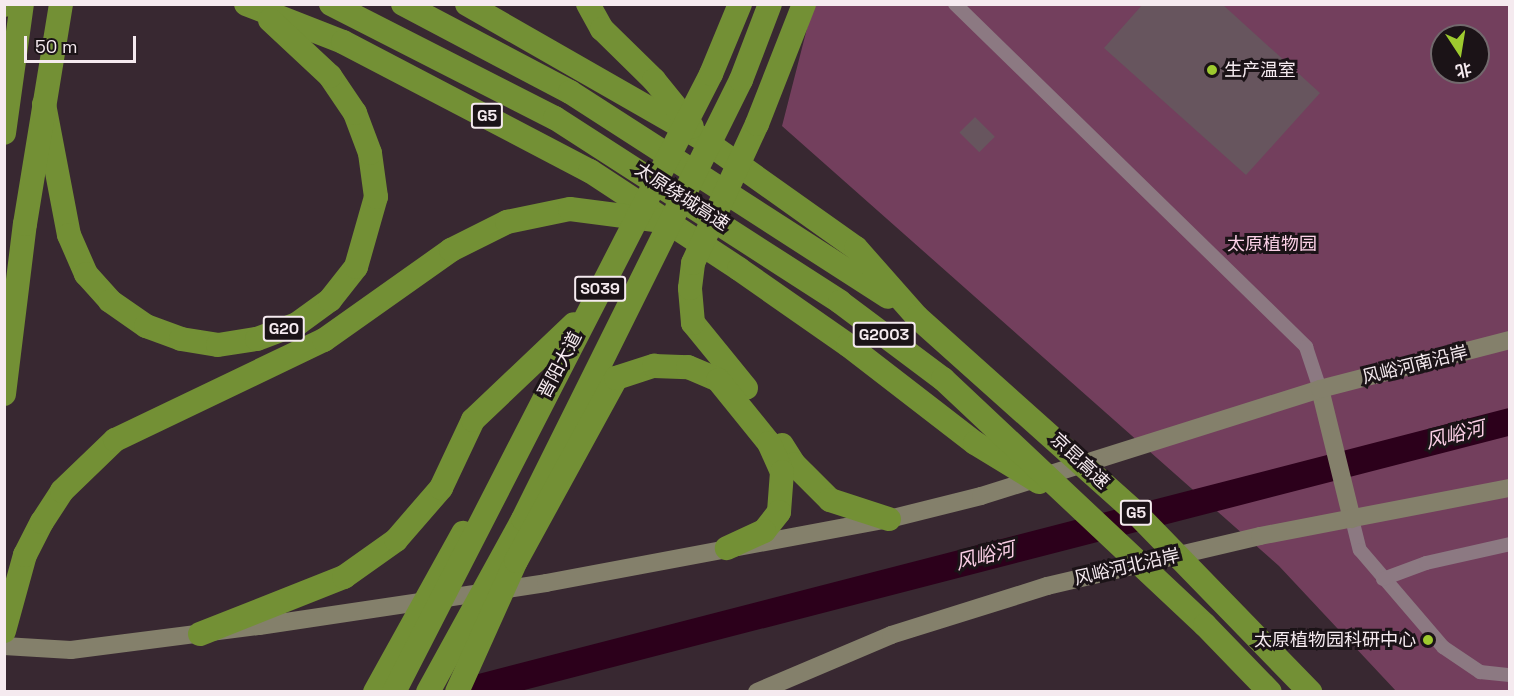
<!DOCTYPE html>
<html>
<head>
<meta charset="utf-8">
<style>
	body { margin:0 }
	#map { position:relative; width:1514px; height:696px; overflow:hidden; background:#382831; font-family:"Space Grotesk","Noto Sans SC",sans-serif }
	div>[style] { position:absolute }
	.green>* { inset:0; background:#733f5d }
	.river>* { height:27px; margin:-13.5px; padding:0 13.5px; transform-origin:13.5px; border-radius:13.5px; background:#2c001b }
	.building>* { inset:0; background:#67555e; transform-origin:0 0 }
	.street>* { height:14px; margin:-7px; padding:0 7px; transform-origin:7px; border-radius:7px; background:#8c7982 }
	.secondary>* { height:18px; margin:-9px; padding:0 9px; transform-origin:9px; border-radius:9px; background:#84806b }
	.highway>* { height:24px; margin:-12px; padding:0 12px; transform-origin:12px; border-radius:12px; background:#739035 }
	.dots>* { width:16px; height:16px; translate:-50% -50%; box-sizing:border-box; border:3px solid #1b1317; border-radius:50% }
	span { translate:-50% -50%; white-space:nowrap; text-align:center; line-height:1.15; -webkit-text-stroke:6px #1b1317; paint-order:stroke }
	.shield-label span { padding:2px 4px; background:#1b1317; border:2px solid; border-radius:4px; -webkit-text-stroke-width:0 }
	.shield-label { font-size:16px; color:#f5eaef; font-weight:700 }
	.poi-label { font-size:18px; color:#f5eaef }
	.left { translate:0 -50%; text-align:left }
	.right { translate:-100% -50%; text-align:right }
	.street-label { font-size:18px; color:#f5eaef }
	.park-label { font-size:18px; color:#fcd1e7 }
	.water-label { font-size:20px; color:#facfe5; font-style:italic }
	.frame { position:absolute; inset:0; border:6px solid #f5eaef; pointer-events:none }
	.north { position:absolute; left:1430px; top:24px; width:60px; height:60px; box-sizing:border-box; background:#1b1317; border:2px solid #72696d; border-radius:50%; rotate:168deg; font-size:16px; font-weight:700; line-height:24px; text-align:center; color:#f5eaef }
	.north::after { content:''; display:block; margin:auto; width:21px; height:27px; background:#9eca2f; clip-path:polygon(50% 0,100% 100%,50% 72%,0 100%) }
	.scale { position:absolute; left:24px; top:36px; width:112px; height:27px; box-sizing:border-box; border:3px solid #f5eaef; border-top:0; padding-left:8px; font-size:18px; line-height:21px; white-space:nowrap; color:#f5eaef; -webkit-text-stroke:4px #1b1317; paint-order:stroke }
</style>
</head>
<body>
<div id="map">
	<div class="green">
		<i style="clip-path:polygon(evenodd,813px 5px,1509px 5px,1509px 691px,1396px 691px,1279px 566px,782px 126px,813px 5px,1442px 36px,1478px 36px,1478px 72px,1442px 72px,1442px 36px)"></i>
	</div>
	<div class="river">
		<i style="left:460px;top:692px;width:1084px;rotate:-14.47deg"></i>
	</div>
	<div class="building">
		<i style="clip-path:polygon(1143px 4px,1222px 4px,1320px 93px,1246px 175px,1104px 48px)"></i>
		<i style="left:975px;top:117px;width:28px;height:22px;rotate:45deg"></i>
	</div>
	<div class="street">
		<i style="left:955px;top:4px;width:491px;rotate:44.3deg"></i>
		<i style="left:1306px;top:347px;width:44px;rotate:71.6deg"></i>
		<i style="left:1352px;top:519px;width:32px;rotate:76deg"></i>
		<i style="left:1360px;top:550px;width:128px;rotate:49.4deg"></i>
		<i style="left:1443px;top:647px;width:45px;rotate:34deg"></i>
		<i style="left:1480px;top:672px;width:30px;rotate:6deg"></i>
		<i style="left:1383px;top:579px;width:46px;rotate:-20.4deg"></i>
		<i style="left:1426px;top:563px;width:86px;rotate:-12.7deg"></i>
	</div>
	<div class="secondary">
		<i style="left:1320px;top:389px;width:134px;rotate:76.2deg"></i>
		<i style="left:4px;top:646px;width:67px;rotate:3.4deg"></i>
		<i style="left:71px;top:650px;width:190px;rotate:-7.3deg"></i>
		<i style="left:259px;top:626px;width:290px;rotate:-8.5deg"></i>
		<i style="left:546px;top:583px;width:349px;rotate:-10.6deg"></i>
		<i style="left:889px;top:519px;width:95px;rotate:-14deg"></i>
		<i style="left:981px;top:496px;width:355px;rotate:-17.5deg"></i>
		<i style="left:1320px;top:389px;width:196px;rotate:-14.5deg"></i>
		<i style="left:757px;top:692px;width:146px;rotate:-23deg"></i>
		<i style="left:891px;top:635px;width:164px;rotate:-17.4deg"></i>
		<i style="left:1047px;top:586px;width:219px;rotate:-13.2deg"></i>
		<i style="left:1260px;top:536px;width:255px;rotate:-10.9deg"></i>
	</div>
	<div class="highway">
		<i style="left:246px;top:4px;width:104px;rotate:21.4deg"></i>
		<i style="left:343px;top:42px;width:279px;rotate:27.6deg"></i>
		<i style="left:590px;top:171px;width:178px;rotate:33.3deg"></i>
		<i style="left:739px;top:269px;width:133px;rotate:34.9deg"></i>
		<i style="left:848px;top:345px;width:160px;rotate:37.7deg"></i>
		<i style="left:975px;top:443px;width:75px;rotate:31.4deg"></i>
		<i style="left:331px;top:4px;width:251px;rotate:27deg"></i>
		<i style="left:555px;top:118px;width:339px;rotate:32.8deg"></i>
		<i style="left:840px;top:302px;width:129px;rotate:36.8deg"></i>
		<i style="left:943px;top:379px;width:359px;rotate:43.2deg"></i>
		<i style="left:1205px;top:625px;width:93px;rotate:45.9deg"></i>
		<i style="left:403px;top:4px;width:189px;rotate:27.8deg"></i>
		<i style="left:570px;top:92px;width:378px;rotate:32.8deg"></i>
		<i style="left:467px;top:4px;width:270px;rotate:29.8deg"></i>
		<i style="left:701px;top:138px;width:190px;rotate:35.4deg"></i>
		<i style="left:856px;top:248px;width:92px;rotate:48.5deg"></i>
		<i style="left:917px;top:317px;width:294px;rotate:41.8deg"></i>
		<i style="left:1136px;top:513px;width:250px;rotate:45.8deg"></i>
		<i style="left:588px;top:4px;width:29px;rotate:61deg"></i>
		<i style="left:602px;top:29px;width:73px;rotate:44.4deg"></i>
		<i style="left:654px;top:80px;width:60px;rotate:51deg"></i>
		<i style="left:4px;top:5px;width:1px;rotate:-45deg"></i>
		<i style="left:44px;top:104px;width:133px;rotate:79.2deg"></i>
		<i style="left:69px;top:235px;width:43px;rotate:66.4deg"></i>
		<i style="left:86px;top:274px;width:36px;rotate:48deg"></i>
		<i style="left:110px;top:301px;width:44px;rotate:34.8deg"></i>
		<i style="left:146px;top:326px;width:37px;rotate:20deg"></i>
		<i style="left:181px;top:339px;width:37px;rotate:9deg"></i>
		<i style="left:218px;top:345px;width:39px;rotate:-9deg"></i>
		<i style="left:257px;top:339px;width:43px;rotate:-20.6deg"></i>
		<i style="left:297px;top:324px;width:41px;rotate:-36deg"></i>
		<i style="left:330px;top:300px;width:42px;rotate:-51.8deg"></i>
		<i style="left:356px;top:267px;width:73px;rotate:-74.1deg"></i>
		<i style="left:376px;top:197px;width:44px;rotate:-97.8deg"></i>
		<i style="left:370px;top:153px;width:43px;rotate:-110.6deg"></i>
		<i style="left:355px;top:113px;width:45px;rotate:-124deg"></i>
		<i style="left:330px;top:76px;width:82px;rotate:-137deg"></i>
		<i style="left:4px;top:133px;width:130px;rotate:-82.1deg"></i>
		<i style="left:746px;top:388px;width:84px;rotate:-129.2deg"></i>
		<i style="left:693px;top:323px;width:35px;rotate:-95deg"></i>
		<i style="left:690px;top:288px;width:25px;rotate:-83deg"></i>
		<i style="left:693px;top:263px;width:153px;rotate:-65.3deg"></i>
		<i style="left:757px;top:124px;width:129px;rotate:-68.6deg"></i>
		<i style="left:4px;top:394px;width:171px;rotate:-83deg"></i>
		<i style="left:25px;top:224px;width:223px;rotate:-80.7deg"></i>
		<i style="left:782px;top:445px;width:22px;rotate:58deg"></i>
		<i style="left:794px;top:464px;width:51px;rotate:45deg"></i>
		<i style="left:830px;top:500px;width:62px;rotate:17.9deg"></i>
		<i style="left:4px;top:631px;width:79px;rotate:-74.6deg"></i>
		<i style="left:25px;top:555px;width:37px;rotate:-63deg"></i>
		<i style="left:42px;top:522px;width:37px;rotate:-57deg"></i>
		<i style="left:62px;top:491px;width:74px;rotate:-43.9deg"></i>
		<i style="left:115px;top:440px;width:232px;rotate:-25.6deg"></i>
		<i style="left:324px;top:340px;width:156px;rotate:-35.3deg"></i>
		<i style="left:451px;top:250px;width:63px;rotate:-26.6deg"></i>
		<i style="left:507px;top:222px;width:64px;rotate:-11.7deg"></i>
		<i style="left:570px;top:209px;width:93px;rotate:7.4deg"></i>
		<i style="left:200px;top:634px;width:155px;rotate:-21.6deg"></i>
		<i style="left:344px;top:577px;width:64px;rotate:-35.4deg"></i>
		<i style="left:396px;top:540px;width:69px;rotate:-49.1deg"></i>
		<i style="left:441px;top:488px;width:75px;rotate:-64.8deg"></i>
		<i style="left:473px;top:420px;width:139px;rotate:-43.5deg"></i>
		<i style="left:375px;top:692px;width:182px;rotate:-61deg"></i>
		<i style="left:394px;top:692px;width:695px;rotate:-62.84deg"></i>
		<i style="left:711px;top:74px;width:76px;rotate:-67.5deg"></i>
		<i style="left:428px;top:692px;width:197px;rotate:-61.2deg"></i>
		<i style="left:523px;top:519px;width:490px;rotate:-63.6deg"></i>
		<i style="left:741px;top:80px;width:81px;rotate:-69.1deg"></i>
		<i style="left:457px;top:692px;width:144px;rotate:-65.8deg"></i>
		<i style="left:516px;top:561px;width:209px;rotate:-61.3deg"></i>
		<i style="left:616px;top:378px;width:40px;rotate:-18deg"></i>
		<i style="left:654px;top:366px;width:34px;rotate:2deg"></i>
		<i style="left:688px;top:367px;width:33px;rotate:23deg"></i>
		<i style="left:718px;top:380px;width:81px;rotate:51deg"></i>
		<i style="left:769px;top:443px;width:32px;rotate:66deg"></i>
		<i style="left:782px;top:472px;width:40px;rotate:94.3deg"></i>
		<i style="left:779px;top:512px;width:24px;rotate:128deg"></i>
		<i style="left:764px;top:531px;width:41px;rotate:155.3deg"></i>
	</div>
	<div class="dots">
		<i style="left:1212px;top:70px;background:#9eca2f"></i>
		<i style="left:1428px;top:640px;background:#9eca2f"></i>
	</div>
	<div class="shield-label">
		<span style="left:487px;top:116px">G5</span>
		<span style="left:600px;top:289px">S039</span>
		<span style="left:284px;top:329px">G20</span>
		<span style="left:884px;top:335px">G2003</span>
		<span style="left:1136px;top:513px">G5</span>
	</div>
	<div class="poi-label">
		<span class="left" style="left:1224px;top:70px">生产温室</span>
		<span class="right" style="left:1416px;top:640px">太原植物园科研中心</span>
	</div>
	<div class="street-label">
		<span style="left:682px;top:197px;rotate:33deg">太原绕城高速</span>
		<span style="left:560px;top:365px;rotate:-62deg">晋阳大道</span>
		<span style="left:1415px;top:365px;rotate:-14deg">风峪河南沿岸</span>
		<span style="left:1080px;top:461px;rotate:43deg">京昆高速</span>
		<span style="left:1127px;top:567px;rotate:-13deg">风峪河北沿岸</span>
	</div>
	<div class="park-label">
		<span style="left:1272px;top:244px">太原植物园</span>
	</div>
	<div class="water-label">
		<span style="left:1455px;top:435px;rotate:-14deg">风峪河</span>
		<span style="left:985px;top:556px;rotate:-14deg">风峪河</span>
	</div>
	<div class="frame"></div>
	<div class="north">北</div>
	<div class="scale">50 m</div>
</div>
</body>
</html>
